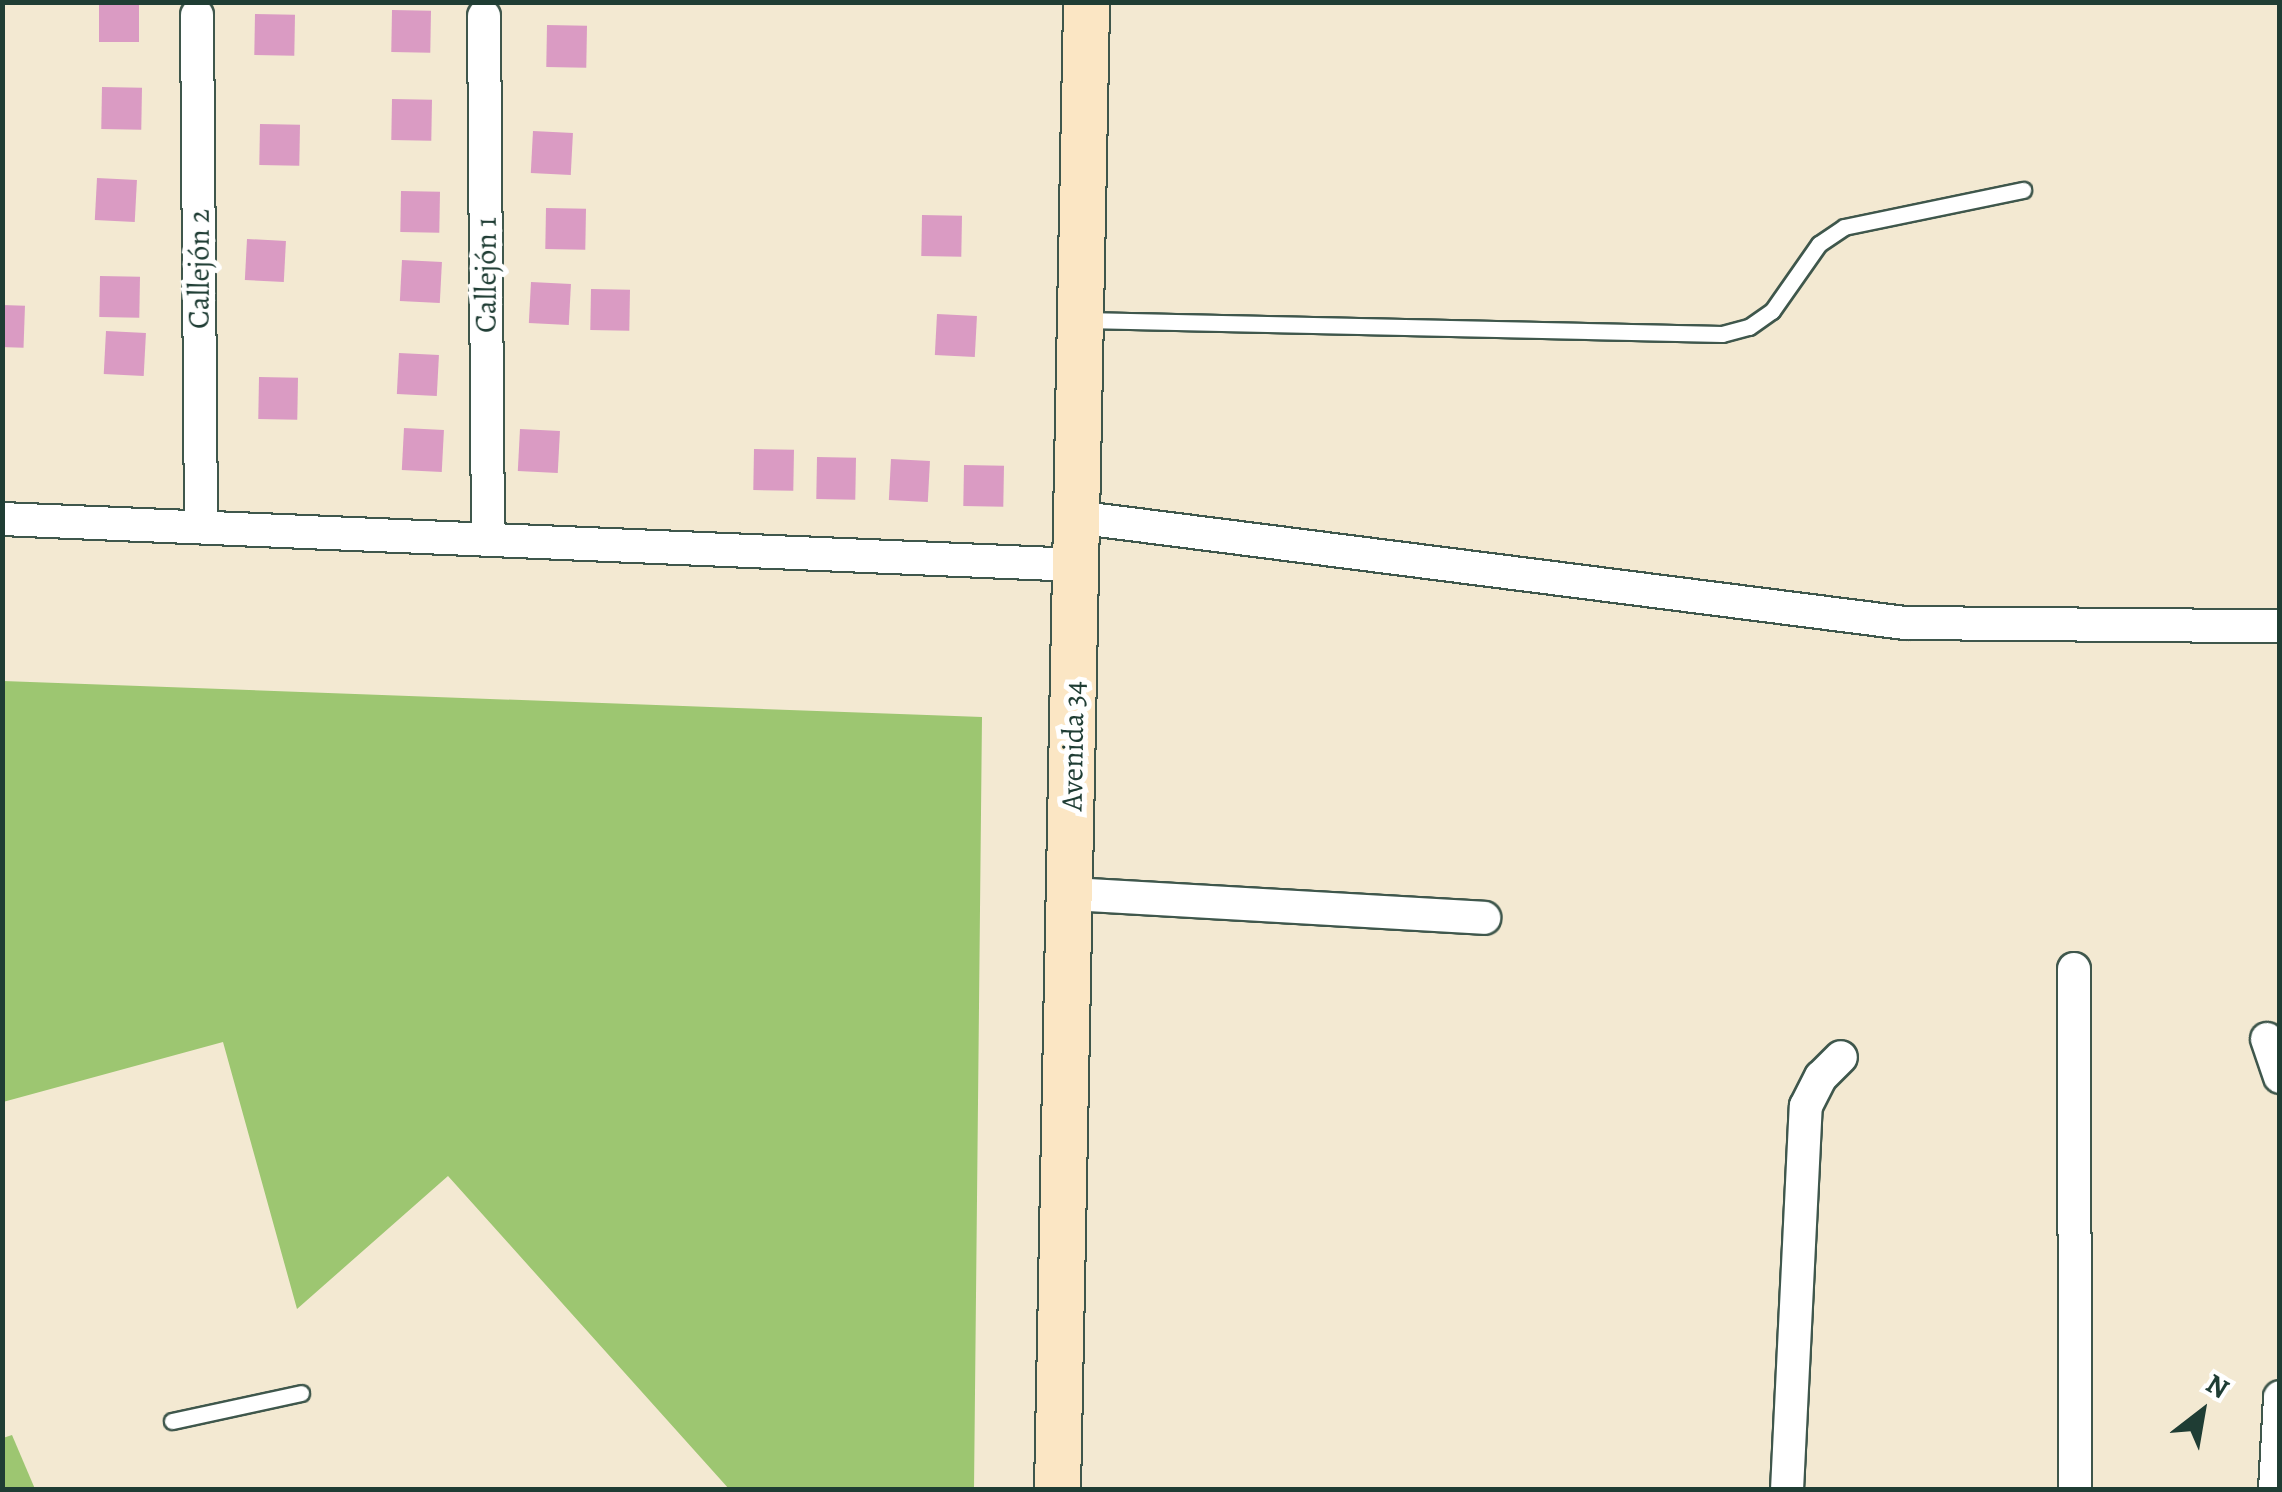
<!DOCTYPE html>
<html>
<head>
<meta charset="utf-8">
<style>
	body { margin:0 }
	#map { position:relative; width:2282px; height:1492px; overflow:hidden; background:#f3e9d2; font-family:Alegreya,serif }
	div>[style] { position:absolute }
	.green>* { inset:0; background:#9dc671 }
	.building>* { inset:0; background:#da9bc3; transform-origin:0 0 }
	.roads { filter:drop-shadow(2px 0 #3f574c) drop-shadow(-2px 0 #3f574c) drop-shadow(0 2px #3f574c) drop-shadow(0 -2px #3f574c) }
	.lane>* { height:15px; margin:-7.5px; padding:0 7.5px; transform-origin:7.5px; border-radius:7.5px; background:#fff }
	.street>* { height:32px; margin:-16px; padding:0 16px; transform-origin:16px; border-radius:16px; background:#fff }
	.secondary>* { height:45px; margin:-22.5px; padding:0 22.5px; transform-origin:22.5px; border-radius:22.5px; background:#fbe6c4 }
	span { translate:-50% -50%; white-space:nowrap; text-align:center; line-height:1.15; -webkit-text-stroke:10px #fff; paint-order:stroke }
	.street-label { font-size:30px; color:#1f3d34 }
	.frame { position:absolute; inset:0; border:5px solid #1f3d34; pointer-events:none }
	.north { position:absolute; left:2152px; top:1362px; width:100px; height:100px; -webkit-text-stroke:8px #fff; paint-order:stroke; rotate:31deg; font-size:28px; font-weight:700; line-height:40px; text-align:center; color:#1f3d34 }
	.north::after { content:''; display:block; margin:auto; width:35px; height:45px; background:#1f3d34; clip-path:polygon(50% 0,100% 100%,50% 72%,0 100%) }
</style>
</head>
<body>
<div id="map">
	<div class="green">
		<i style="clip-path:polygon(3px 681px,982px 717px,974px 1489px,729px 1489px,448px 1176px,297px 1309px,223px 1042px,3px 1102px)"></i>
		<i style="clip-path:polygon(12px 1435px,35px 1489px,3px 1489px,3px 1438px)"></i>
	</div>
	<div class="building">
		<i style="left:99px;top:2px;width:40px;height:40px"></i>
		<i style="left:392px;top:10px;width:39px;height:42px;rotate:1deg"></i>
		<i style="left:255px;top:14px;width:40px;height:41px;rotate:1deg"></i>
		<i style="left:547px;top:25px;width:40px;height:42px;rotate:1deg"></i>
		<i style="left:102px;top:87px;width:40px;height:42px;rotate:1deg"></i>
		<i style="left:392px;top:99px;width:40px;height:41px;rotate:1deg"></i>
		<i style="left:260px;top:124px;width:40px;height:41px;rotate:1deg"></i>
		<i style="left:533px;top:131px;width:40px;height:42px;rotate:3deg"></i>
		<i style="left:97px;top:178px;width:40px;height:42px;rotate:3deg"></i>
		<i style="left:401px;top:191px;width:39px;height:41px;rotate:1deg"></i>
		<i style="left:546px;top:208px;width:40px;height:41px;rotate:1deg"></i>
		<i style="left:922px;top:215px;width:40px;height:41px;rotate:1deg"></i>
		<i style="left:247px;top:239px;width:39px;height:41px;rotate:3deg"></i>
		<i style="left:402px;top:260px;width:40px;height:41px;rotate:3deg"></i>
		<i style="left:100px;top:276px;width:40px;height:41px;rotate:1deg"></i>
		<i style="left:531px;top:282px;width:40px;height:41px;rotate:3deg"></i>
		<i style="left:591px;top:289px;width:39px;height:41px;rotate:1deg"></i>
		<i style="left:2px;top:305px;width:23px;height:42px;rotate:2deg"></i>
		<i style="left:937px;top:314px;width:40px;height:41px;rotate:3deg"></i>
		<i style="left:106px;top:331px;width:40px;height:43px;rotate:3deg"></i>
		<i style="left:399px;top:353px;width:40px;height:41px;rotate:3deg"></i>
		<i style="left:259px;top:377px;width:39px;height:42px;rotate:1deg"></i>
		<i style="left:404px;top:428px;width:40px;height:42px;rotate:3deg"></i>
		<i style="left:520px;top:429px;width:40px;height:42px;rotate:3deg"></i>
		<i style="left:754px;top:449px;width:40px;height:41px;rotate:1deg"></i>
		<i style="left:817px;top:457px;width:39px;height:42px;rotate:1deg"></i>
		<i style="left:891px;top:459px;width:39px;height:41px;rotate:3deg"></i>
		<i style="left:964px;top:465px;width:40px;height:41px;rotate:1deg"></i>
	</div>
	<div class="roads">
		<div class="lane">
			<i style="left:1084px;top:320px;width:638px;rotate:1.26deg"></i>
			<i style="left:1722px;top:334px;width:28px;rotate:-15deg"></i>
			<i style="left:1749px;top:327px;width:28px;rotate:-35deg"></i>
			<i style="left:1772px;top:311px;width:82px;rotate:-55deg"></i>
			<i style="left:1819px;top:244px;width:30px;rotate:-34deg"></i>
			<i style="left:1844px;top:227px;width:183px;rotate:-11.7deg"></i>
			<i style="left:172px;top:1421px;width:132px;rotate:-12.2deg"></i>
		</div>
		<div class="street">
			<i style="left:197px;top:15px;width:508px;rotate:89.55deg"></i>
			<i style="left:484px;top:16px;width:519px;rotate:89.56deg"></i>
			<i style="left:1075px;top:517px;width:837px;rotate:7.28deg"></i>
			<i style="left:1905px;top:623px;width:375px;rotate:0.5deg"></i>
			<i style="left:2px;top:519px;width:1075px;rotate:2.45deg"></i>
			<i style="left:1070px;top:894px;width:415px;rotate:3.3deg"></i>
			<i style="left:2074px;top:969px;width:521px;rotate:89.89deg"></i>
			<i style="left:2267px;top:1039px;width:40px;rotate:71.1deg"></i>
			<i style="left:1787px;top:1490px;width:384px;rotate:-87.2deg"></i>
			<i style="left:1806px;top:1106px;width:33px;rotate:-63deg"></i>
			<i style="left:1821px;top:1077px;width:28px;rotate:-45deg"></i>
			<i style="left:2275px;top:1490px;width:93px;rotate:-86.9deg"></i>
		</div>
		<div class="secondary">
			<i style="left:1057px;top:1490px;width:1488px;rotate:-88.88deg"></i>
		</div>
	</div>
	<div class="street-label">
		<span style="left:199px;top:269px;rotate:-90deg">Callejón 2</span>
		<span style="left:486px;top:275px;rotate:-90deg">Callejón 1</span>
		<span style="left:1073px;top:746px;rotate:-89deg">Avenida 34</span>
	</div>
	<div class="frame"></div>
	<div class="north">N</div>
</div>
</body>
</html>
